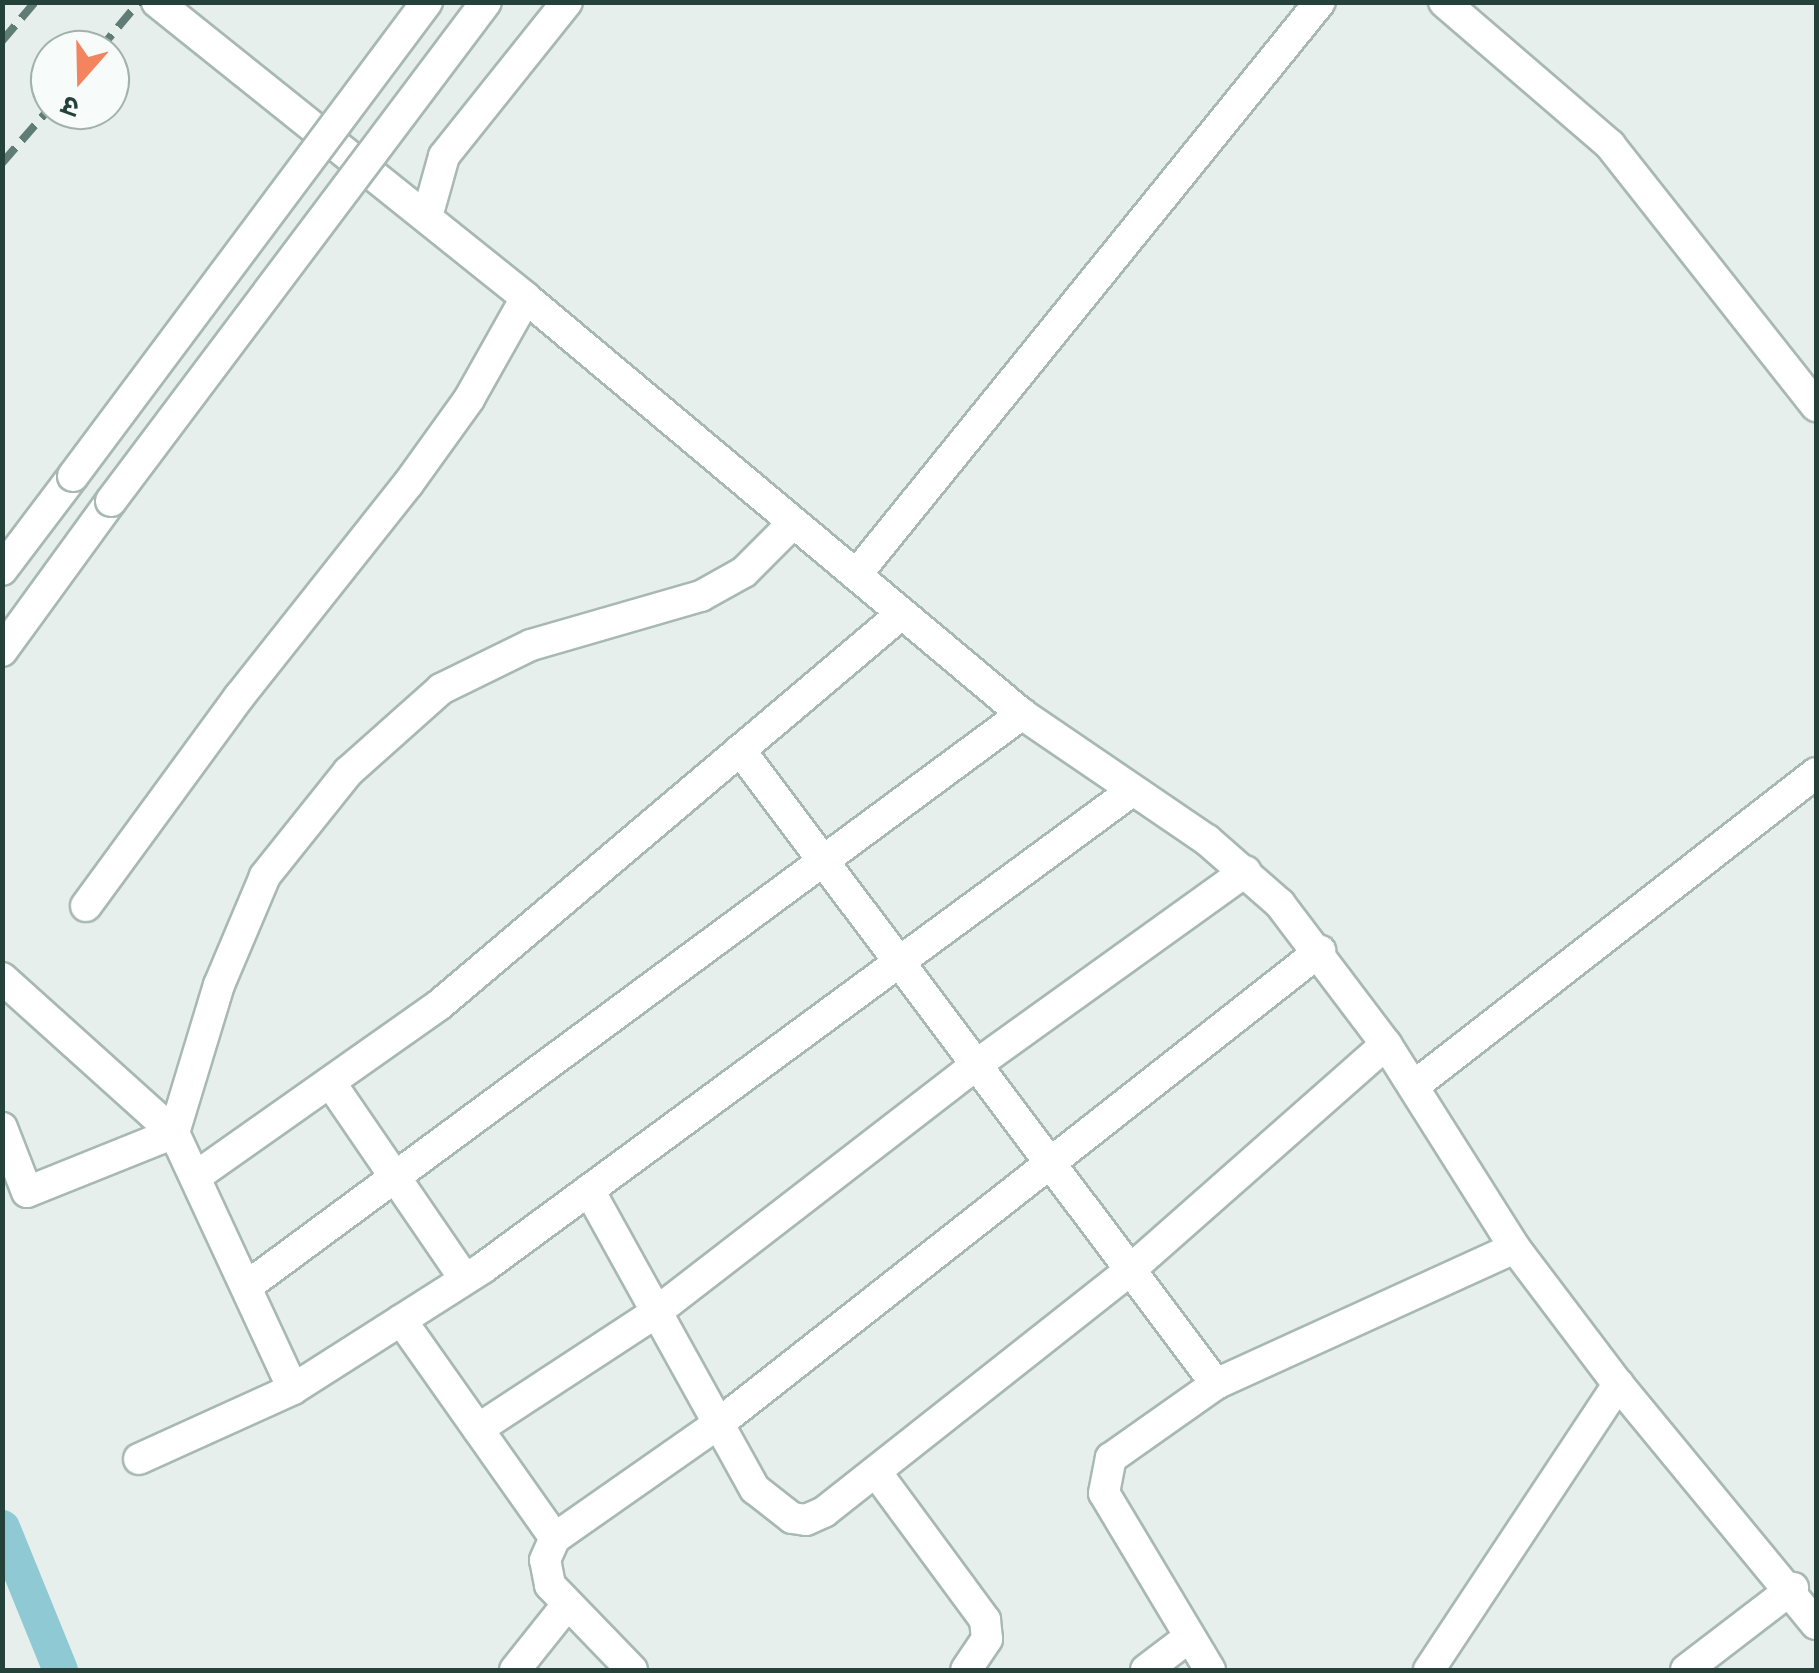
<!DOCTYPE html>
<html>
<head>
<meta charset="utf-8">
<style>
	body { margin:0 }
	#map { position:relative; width:1819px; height:1673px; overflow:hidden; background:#e6efeb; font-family:Helvetica,"Noto Sans Devanagari",sans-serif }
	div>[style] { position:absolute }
	.canal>* { height:35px; margin:-17.5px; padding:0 17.5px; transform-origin:17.5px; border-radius:17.5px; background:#8ec9d4 }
	.roads { filter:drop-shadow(2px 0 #a8b8b2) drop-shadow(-2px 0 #a8b8b2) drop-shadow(0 2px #a8b8b2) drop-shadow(0 -2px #a8b8b2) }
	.minor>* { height:30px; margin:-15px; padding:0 15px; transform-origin:15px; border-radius:15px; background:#fff }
	.rail>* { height:8px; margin-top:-4px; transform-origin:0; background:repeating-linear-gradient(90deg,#5f7d75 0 20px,transparent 0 30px) }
	.bridges { filter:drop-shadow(2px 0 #a8b8b2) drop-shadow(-2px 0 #a8b8b2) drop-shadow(0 2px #a8b8b2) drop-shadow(0 -2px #a8b8b2) }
	.minor-bridge>* { height:30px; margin:-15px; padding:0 15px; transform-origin:15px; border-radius:15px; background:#fff }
	span { translate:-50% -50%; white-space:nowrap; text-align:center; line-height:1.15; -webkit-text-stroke:9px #f7fbf9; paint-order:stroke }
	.frame { position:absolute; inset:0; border:5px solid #24423a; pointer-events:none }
	.north { position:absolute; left:30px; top:30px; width:100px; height:100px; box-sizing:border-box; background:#f7fbf9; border:2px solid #a3b1ad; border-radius:50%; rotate:200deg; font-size:28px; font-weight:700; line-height:40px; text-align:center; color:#24423a }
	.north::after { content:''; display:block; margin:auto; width:35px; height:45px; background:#f4845f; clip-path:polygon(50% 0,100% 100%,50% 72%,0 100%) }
</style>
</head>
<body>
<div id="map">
	<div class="canal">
		<i style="left:2px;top:1527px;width:154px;rotate:67.9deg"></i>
	</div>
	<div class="roads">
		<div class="minor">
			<i style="left:157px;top:2px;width:473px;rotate:38.7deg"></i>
			<i style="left:526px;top:298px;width:647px;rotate:39.99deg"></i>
			<i style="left:1022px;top:714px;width:224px;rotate:34.3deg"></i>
			<i style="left:1207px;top:840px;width:97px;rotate:41.2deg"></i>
			<i style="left:1280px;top:904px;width:176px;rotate:52.9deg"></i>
			<i style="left:1386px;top:1044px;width:241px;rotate:57.7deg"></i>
			<i style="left:1515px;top:1248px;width:171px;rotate:52.9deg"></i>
			<i style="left:1618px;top:1384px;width:311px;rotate:50.5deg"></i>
			<i style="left:1444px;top:2px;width:219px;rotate:40.7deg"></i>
			<i style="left:1610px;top:145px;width:333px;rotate:51.7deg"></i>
			<i style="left:427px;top:217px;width:63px;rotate:-74.4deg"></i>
			<i style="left:444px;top:156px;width:197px;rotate:-51.4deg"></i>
			<i style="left:2px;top:570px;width:118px;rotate:-52.9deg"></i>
			<i style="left:856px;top:575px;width:737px;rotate:-51deg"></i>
			<i style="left:2px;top:651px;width:185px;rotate:-54deg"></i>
			<i style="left:740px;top:750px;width:793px;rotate:53.1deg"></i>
			<i style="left:86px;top:906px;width:259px;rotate:-53.8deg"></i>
			<i style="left:239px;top:697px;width:272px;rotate:-51.6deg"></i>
			<i style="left:408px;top:484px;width:105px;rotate:-54.3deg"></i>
			<i style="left:469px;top:399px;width:116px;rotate:-60.6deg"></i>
			<i style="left:2px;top:978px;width:232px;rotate:42deg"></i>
			<i style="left:174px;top:1133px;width:158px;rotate:158.1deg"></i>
			<i style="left:27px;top:1192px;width:69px;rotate:-111.3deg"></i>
			<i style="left:332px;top:1085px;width:235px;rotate:55.6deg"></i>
			<i style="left:1414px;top:1086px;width:509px;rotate:-37.9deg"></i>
			<i style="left:198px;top:1175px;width:295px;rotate:-35.2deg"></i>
			<i style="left:439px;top:1005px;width:604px;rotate:-40.23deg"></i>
			<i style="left:589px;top:1190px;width:342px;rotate:61deg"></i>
			<i style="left:755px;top:1489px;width:47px;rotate:38.1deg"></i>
			<i style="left:792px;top:1518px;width:14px;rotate:8deg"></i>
			<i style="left:806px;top:1520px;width:20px;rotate:-24deg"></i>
			<i style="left:824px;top:1512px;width:390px;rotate:-38.3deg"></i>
			<i style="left:1130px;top:1270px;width:341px;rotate:-41.4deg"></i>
			<i style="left:250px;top:1284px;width:960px;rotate:-36.44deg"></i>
			<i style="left:401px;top:1320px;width:267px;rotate:54.8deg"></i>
			<i style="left:293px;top:1389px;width:282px;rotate:-114.9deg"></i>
			<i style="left:174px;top:1133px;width:155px;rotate:-73.1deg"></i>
			<i style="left:219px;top:985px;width:118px;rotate:-67.1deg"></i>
			<i style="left:265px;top:876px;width:133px;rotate:-51.4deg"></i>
			<i style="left:348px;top:772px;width:125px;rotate:-41.7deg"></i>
			<i style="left:441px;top:689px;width:100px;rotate:-26.1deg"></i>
			<i style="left:531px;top:645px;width:177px;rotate:-16.1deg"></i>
			<i style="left:701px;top:596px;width:49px;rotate:-29.2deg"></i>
			<i style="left:744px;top:572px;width:65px;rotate:-45deg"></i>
			<i style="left:478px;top:1429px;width:212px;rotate:-33.2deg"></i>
			<i style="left:655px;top:1313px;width:406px;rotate:-37.7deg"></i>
			<i style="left:976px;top:1065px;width:332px;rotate:-35.7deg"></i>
			<i style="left:139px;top:1459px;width:169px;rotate:-24.4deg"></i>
			<i style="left:293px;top:1389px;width:225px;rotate:-32.5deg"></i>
			<i style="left:483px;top:1268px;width:802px;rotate:-36.33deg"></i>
			<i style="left:876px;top:1472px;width:184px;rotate:53.6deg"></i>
			<i style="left:985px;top:1620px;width:19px;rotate:84deg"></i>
			<i style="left:987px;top:1639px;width:37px;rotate:124deg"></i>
			<i style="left:515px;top:1670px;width:82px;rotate:-51.4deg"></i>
			<i style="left:632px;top:1670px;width:118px;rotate:-134deg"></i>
			<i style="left:550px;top:1585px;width:25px;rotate:-101deg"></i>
			<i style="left:545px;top:1560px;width:24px;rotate:-66deg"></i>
			<i style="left:555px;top:1538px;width:199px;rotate:-35deg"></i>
			<i style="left:718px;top:1424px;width:766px;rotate:-38.16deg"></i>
			<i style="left:1146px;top:1670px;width:53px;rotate:-37.3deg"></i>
			<i style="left:1210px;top:1670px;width:206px;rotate:-120.9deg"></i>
			<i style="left:1104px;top:1493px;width:36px;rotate:-79deg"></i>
			<i style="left:1111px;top:1458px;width:128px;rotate:-35.2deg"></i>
			<i style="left:1216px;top:1384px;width:328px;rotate:-24.5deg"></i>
			<i style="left:1429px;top:1670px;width:343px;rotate:-56.5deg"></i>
			<i style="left:1686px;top:1670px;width:135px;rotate:-37.5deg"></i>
		</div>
	</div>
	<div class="rail">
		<i style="left:2px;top:41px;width:51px;rotate:-49.8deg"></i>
		<i style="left:99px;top:50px;width:62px;rotate:-50.2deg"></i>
		<i style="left:2px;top:163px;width:73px;rotate:-48.9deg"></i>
	</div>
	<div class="bridges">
		<div class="minor-bridge">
			<i style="left:73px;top:476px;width:592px;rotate:-53.25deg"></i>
			<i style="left:111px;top:501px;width:624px;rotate:-53.08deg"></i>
		</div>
	</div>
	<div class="frame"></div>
	<div class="north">उ</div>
</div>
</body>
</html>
